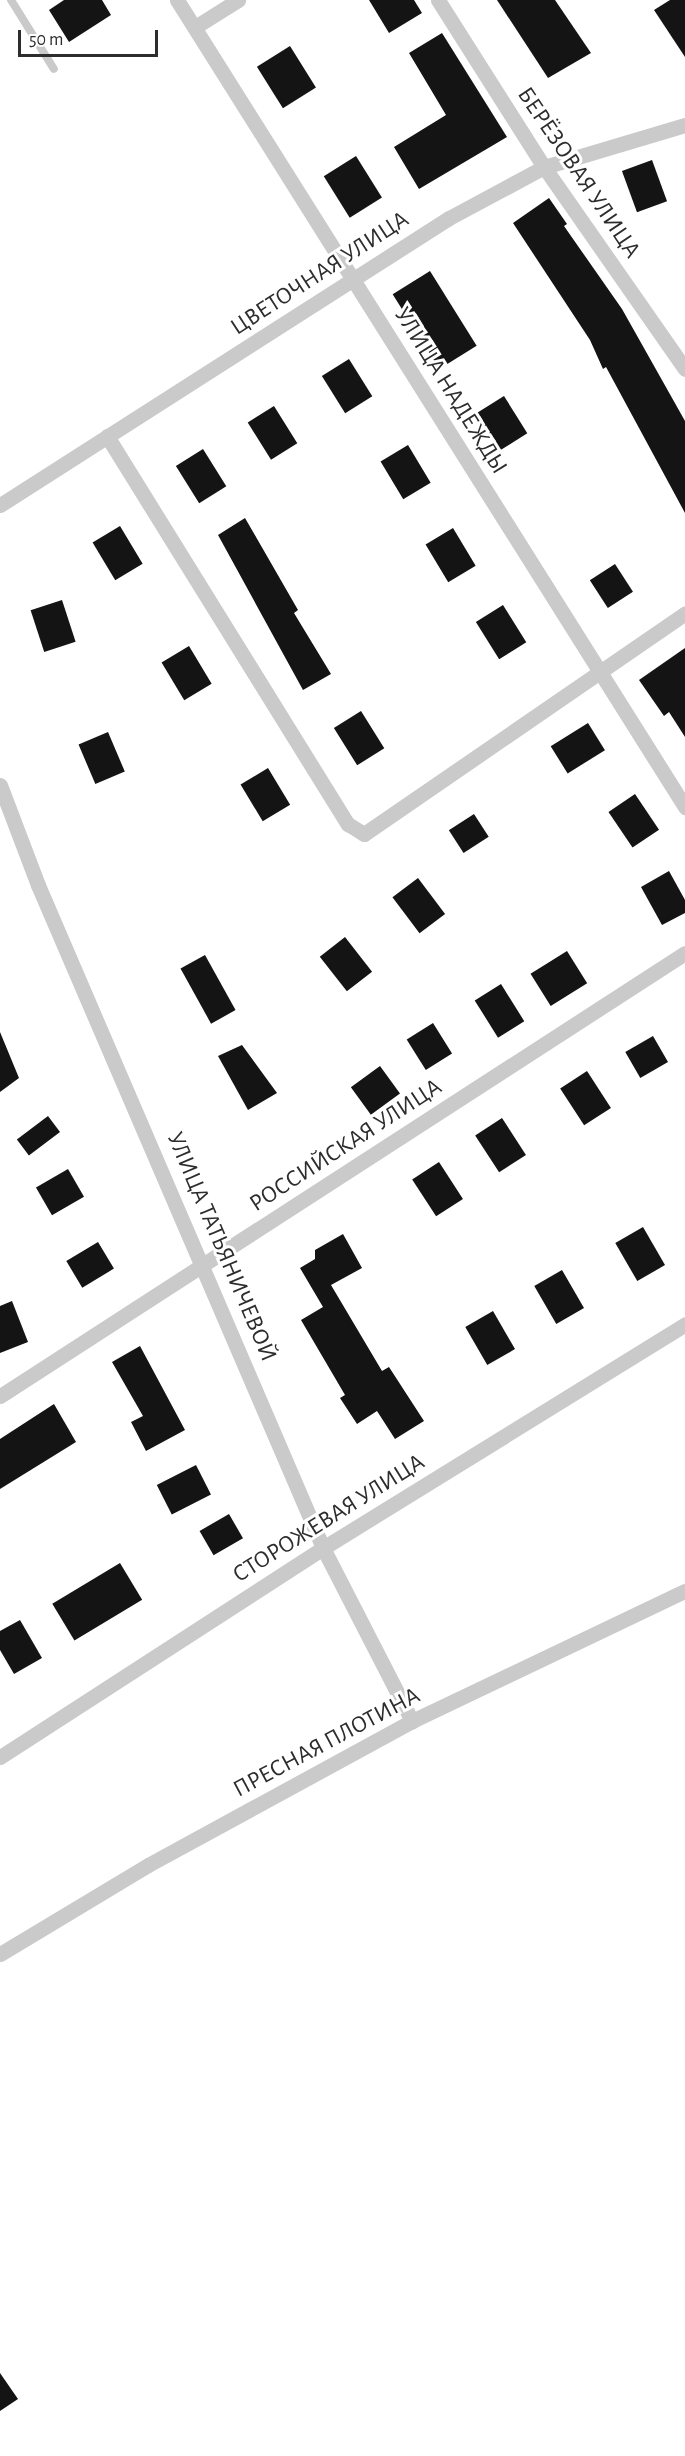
<!DOCTYPE html>
<html>
<head>
<meta charset="utf-8">
<style>
	body { margin:0 }
	#map { position:relative; width:685px; height:2456px; overflow:hidden; background:#fff; font-family:"Alegreya Sans",sans-serif }
	div>[style] { position:absolute }
	.building>* { inset:0; background:#141414; transform-origin:0 0 }
	.lane>* { height:8px; margin:-4px; padding:0 4px; transform-origin:4px; border-radius:4px; background:#cacaca }
	.street>* { height:15px; margin:-7.5px; padding:0 7.5px; transform-origin:7.5px; border-radius:7.5px; background:#cacaca }
	span { translate:-50% -50%; white-space:nowrap; text-align:center; line-height:1.15; -webkit-text-stroke:6px #fff; paint-order:stroke }
	.street-label { font-size:24px; color:#2d2d2d }
	.scale { position:absolute; left:18px; top:30px; width:140px; height:27px; box-sizing:border-box; border:3px solid #2d2d2d; border-top:0; padding-left:8px; font-size:18px; line-height:21px; white-space:nowrap; color:#2d2d2d; -webkit-text-stroke:4px #fff; paint-order:stroke }
</style>
</head>
<body>
<div id="map">
	<div class="building">
		<i style="clip-path:polygon(64px 0,102px 0,111px 15px,69px 42px,49px 10px)"></i>
		<i style="clip-path:polygon(369px 0,414px 0,422px 13px,389px 33px)"></i>
		<i style="clip-path:polygon(497px 0,555px 0,591px 53px,548px 78px)"></i>
		<i style="clip-path:polygon(670px 0,685px 0,685px 57px,654px 10px)"></i>
		<i style="clip-path:polygon(442px 33px,507px 137px,419px 189px,394px 147px,446px 115px,409px 53px)"></i>
		<i style="left:290px;top:46px;width:49px;height:39px;rotate:58deg"></i>
		<i style="left:356px;top:156px;width:49px;height:38px;rotate:58deg"></i>
		<i style="left:652px;top:160px;width:44px;height:32px;rotate:70deg"></i>
		<i style="clip-path:polygon(549px 198px,567px 224px,564px 226px,622px 309px,685px 421px,685px 513px,606px 367px,603px 369px,590px 340px,513px 223px)"></i>
		<i style="left:430px;top:271px;width:88px;height:44px;rotate:58deg"></i>
		<i style="left:349px;top:359px;width:44px;height:32px;rotate:58deg"></i>
		<i style="left:504px;top:396px;width:44px;height:32px;rotate:58deg"></i>
		<i style="left:274px;top:406px;width:44px;height:31px;rotate:58deg"></i>
		<i style="left:408px;top:445px;width:44px;height:32px;rotate:59deg"></i>
		<i style="left:203px;top:449px;width:44px;height:32px;rotate:58deg"></i>
		<i style="clip-path:polygon(245px 518px,298px 610px,294px 613px,331px 674px,303px 690px,218px 535px)"></i>
		<i style="left:120px;top:526px;width:44px;height:32px;rotate:59deg"></i>
		<i style="left:453px;top:528px;width:44px;height:32px;rotate:59deg"></i>
		<i style="left:615px;top:564px;width:33px;height:30px;rotate:57deg"></i>
		<i style="left:62px;top:600px;width:44px;height:33px;rotate:72deg"></i>
		<i style="left:503px;top:605px;width:44px;height:32px;rotate:58deg"></i>
		<i style="left:189px;top:646px;width:44px;height:32px;rotate:59deg"></i>
		<i style="clip-path:polygon(685px 648px,685px 737px,669px 712px,664px 716px,639px 680px)"></i>
		<i style="left:361px;top:711px;width:44px;height:32px;rotate:58deg"></i>
		<i style="left:588px;top:723px;width:32px;height:44px;rotate:58deg"></i>
		<i style="left:108px;top:732px;width:43px;height:32px;rotate:67deg"></i>
		<i style="left:268px;top:768px;width:43px;height:32px;rotate:59deg"></i>
		<i style="left:635px;top:794px;width:43px;height:32px;rotate:56deg"></i>
		<i style="left:474px;top:814px;width:27px;height:30px;rotate:57deg"></i>
		<i style="clip-path:polygon(669px 871px,685px 900px,685px 913px,662px 925px,641px 887px)"></i>
		<i style="left:418px;top:878px;width:45px;height:32px;rotate:53deg"></i>
		<i style="left:345px;top:937px;width:44px;height:32px;rotate:52deg"></i>
		<i style="left:567px;top:951px;width:38px;height:43px;rotate:58deg"></i>
		<i style="left:205px;top:955px;width:63px;height:28px;rotate:61deg"></i>
		<i style="left:501px;top:984px;width:44px;height:31px;rotate:58deg"></i>
		<i style="left:433px;top:1023px;width:36px;height:31px;rotate:58deg"></i>
		<i style="clip-path:polygon(0 1032px,19px 1078px,0 1092px)"></i>
		<i style="left:653px;top:1036px;width:30px;height:32px;rotate:60deg"></i>
		<i style="clip-path:polygon(242px 1045px,277px 1093px,248px 1110px,218px 1056px)"></i>
		<i style="left:380px;top:1066px;width:34px;height:36px;rotate:54deg"></i>
		<i style="left:587px;top:1071px;width:44px;height:32px;rotate:57deg"></i>
		<i style="left:48px;top:1116px;width:20px;height:39px;rotate:53deg"></i>
		<i style="left:502px;top:1118px;width:44px;height:32px;rotate:57deg"></i>
		<i style="left:439px;top:1162px;width:44px;height:32px;rotate:57deg"></i>
		<i style="left:68px;top:1169px;width:32px;height:37px;rotate:60deg"></i>
		<i style="left:643px;top:1227px;width:44px;height:32px;rotate:60deg"></i>
		<i style="clip-path:polygon(343px 1234px,362px 1268px,331px 1285px,382px 1371px,389px 1367px,424px 1421px,395px 1439px,377px 1411px,357px 1424px,340px 1398px,345px 1395px,301px 1320px,323px 1307px,300px 1268px,315px 1259px,315px 1250px)"></i>
		<i style="left:98px;top:1242px;width:31px;height:37px;rotate:59deg"></i>
		<i style="left:562px;top:1270px;width:44px;height:32px;rotate:60deg"></i>
		<i style="clip-path:polygon(12px 1301px,28px 1342px,0 1353px,0 1306px)"></i>
		<i style="left:493px;top:1311px;width:44px;height:32px;rotate:60deg"></i>
		<i style="clip-path:polygon(140px 1346px,185px 1430px,146px 1451px,131px 1422px,143px 1416px,112px 1362px)"></i>
		<i style="clip-path:polygon(54px 1404px,76px 1442px,0 1489px,0 1439px)"></i>
		<i style="left:196px;top:1465px;width:33px;height:44px;rotate:63deg"></i>
		<i style="left:229px;top:1514px;width:28px;height:34px;rotate:60deg"></i>
		<i style="left:120px;top:1563px;width:43px;height:79px;rotate:59deg"></i>
		<i style="clip-path:polygon(20px 1620px,42px 1658px,14px 1674px,0 1650px,0 1631px)"></i>
		<i style="clip-path:polygon(0 2373px,18px 2399px,0 2411px)"></i>
	</div>
	<div class="lane">
		<i style="left:11px;top:0;width:81px;rotate:58.1deg"></i>
	</div>
	<div class="street">
		<i style="left:177px;top:0;width:954px;rotate:57.81deg"></i>
		<i style="left:438px;top:0;width:198px;rotate:57.6deg"></i>
		<i style="left:544px;top:167px;width:246px;rotate:55.1deg"></i>
		<i style="left:195px;top:27px;width:51px;rotate:-32.1deg"></i>
		<i style="left:107px;top:436px;width:457px;rotate:58.2deg"></i>
		<i style="left:348px;top:824px;width:19px;rotate:32deg"></i>
		<i style="left:364px;top:834px;width:390px;rotate:-34.5deg"></i>
		<i style="left:0;top:505px;width:533px;rotate:-32.59deg"></i>
		<i style="left:449px;top:218px;width:108px;rotate:-28.2deg"></i>
		<i style="left:544px;top:167px;width:147px;rotate:-16.6deg"></i>
		<i style="left:0;top:785px;width:107px;rotate:69.2deg"></i>
		<i style="left:38px;top:885px;width:722px;rotate:66.74deg"></i>
		<i style="left:323px;top:1548px;width:195px;rotate:62.8deg"></i>
		<i style="left:0;top:1396px;width:816px;rotate:-32.89deg"></i>
		<i style="left:0;top:1757px;width:385px;rotate:-32.9deg"></i>
		<i style="left:323px;top:1548px;width:426px;rotate:-31.7deg"></i>
		<i style="left:0;top:1954px;width:173px;rotate:-31deg"></i>
		<i style="left:148px;top:1865px;width:301px;rotate:-28.6deg"></i>
		<i style="left:412px;top:1721px;width:302px;rotate:-25.5deg"></i>
	</div>
	<div class="street-label">
		<span style="left:578px;top:173px;rotate:56deg">БЕРЁЗОВАЯ УЛИЦА</span>
		<span style="left:320px;top:274px;rotate:-33deg">ЦВЕТОЧНАЯ УЛИЦА</span>
		<span style="left:450px;top:391px;rotate:58deg">УЛИЦА НАДЕЖДЫ</span>
		<span style="left:346px;top:1146px;rotate:-33deg">РОССИЙСКАЯ УЛИЦА</span>
		<span style="left:221px;top:1247px;rotate:67deg">УЛИЦА ТАТЬЯНИЧЕВОЙ</span>
		<span style="left:329px;top:1519px;rotate:-32deg">СТОРОЖЕВАЯ УЛИЦА</span>
		<span style="left:327px;top:1743px;rotate:-28deg">ПРЕСНАЯ ПЛОТИНА</span>
	</div>
	<div class="scale">50 m</div>
</div>
</body>
</html>
